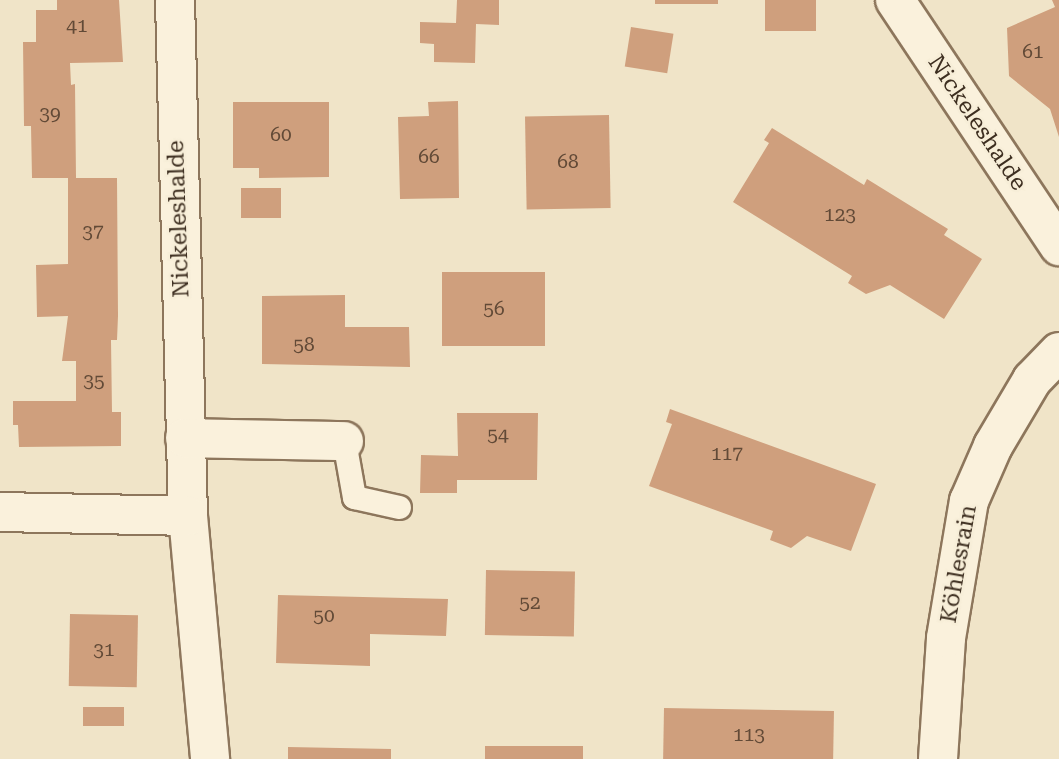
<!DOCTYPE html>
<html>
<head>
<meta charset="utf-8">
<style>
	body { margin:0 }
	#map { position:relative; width:1059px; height:759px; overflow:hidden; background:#f0e4c8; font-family:"Roboto Serif",serif }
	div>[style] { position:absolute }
	.building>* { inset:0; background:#cf9f7d; transform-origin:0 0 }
	.roads { filter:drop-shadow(2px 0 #8d765c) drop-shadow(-2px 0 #8d765c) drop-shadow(0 2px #8d765c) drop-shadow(0 -2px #8d765c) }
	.service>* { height:23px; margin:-11.5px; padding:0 11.5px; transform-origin:11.5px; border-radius:11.5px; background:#faf1dc }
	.minor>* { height:38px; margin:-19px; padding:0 19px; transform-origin:19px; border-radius:19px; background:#faf1dc }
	span { translate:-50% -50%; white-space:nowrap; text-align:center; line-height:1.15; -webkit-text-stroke:5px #f7eed8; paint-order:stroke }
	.number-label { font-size:19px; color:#624a37 }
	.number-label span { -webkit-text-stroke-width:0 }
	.street-label { font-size:23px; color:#3d2e20 }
</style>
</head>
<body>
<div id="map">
	<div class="building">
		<i style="clip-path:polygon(57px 0,119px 0,123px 62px,70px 63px,71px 85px,75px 84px,76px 178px,117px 178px,118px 316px,117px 340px,111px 340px,112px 412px,121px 412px,121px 446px,19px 447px,18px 425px,13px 425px,13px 401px,76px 401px,76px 361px,62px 361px,68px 316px,37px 317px,36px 265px,68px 264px,68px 178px,32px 178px,31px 126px,24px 126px,23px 42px,36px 42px,36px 10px,57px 10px)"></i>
		<i style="clip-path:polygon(457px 0,499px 0,499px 25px,476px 24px,475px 63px,434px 62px,434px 44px,420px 43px,420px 22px,456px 23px)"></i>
		<i style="left:655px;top:0;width:63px;height:4px"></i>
		<i style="left:765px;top:0;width:51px;height:31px"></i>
		<i style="clip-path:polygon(1052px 0,1059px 0,1059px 137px,1050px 109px,1009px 76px,1007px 28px,1055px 7px)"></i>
		<i style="left:631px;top:27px;width:43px;height:40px;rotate:9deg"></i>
		<i style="clip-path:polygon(458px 101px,459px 198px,400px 199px,398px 117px,429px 116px,428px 102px)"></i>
		<i style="clip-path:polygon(233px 102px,329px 102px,329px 177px,259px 178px,259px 168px,233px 168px)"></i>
		<i style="left:609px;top:115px;width:93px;height:84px;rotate:89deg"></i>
		<i style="clip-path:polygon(772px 128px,864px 185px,867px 179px,948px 229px,944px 235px,982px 259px,944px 319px,890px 285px,866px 294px,848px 283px,852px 276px,733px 202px,769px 143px,764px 140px)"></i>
		<i style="left:241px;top:188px;width:40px;height:30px"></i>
		<i style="left:545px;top:272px;width:74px;height:103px;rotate:90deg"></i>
		<i style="clip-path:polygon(345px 295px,345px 327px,409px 327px,410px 367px,262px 364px,262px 296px)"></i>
		<i style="clip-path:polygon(670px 409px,876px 484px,851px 551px,807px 536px,791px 548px,770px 540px,773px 531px,649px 486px,672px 424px,666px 422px)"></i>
		<i style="clip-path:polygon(457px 413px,538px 413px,537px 480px,457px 480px,457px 493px,420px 493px,421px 455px,458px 456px)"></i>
		<i style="left:486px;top:570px;width:89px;height:65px;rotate:1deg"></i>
		<i style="clip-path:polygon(278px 595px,448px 599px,446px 636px,370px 634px,370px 666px,276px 663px)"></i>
		<i style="left:70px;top:614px;width:68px;height:72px;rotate:1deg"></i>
		<i style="left:83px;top:707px;width:41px;height:19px"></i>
		<i style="left:664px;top:708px;width:170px;height:51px;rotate:1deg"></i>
		<i style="left:485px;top:746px;width:98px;height:13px"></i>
		<i style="clip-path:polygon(288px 747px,391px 749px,391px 759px,288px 759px)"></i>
	</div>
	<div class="roads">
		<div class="service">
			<i style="left:344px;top:441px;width:57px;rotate:79.9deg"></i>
			<i style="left:354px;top:497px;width:46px;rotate:12.5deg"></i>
		</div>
		<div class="minor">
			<i style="left:175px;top:0;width:516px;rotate:88.56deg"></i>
			<i style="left:188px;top:516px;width:244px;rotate:84.8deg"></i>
			<i style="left:895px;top:0;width:296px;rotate:56.3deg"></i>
			<i style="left:185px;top:438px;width:159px;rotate:1.1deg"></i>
			<i style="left:0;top:512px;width:188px;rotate:1.2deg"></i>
			<i style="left:938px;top:759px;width:121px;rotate:-86.2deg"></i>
			<i style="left:946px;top:638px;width:139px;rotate:-80.5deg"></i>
			<i style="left:969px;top:501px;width:60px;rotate:-66.4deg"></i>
			<i style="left:993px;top:446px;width:77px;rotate:-59.4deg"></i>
			<i style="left:1032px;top:380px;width:39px;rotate:-46deg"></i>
		</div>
	</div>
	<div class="number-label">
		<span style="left:77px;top:26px">41</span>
		<span style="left:1033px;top:52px">61</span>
		<span style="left:50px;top:114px">39</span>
		<span style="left:281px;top:135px">60</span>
		<span style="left:429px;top:157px">66</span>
		<span style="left:568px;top:162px">68</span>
		<span style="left:840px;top:215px">123</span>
		<span style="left:93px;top:232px">37</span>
		<span style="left:494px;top:309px">56</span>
		<span style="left:304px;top:345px">58</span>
		<span style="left:94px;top:381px">35</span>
		<span style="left:498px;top:435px">54</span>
		<span style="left:727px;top:454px">117</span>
		<span style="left:530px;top:603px">52</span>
		<span style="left:324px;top:616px">50</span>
		<span style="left:104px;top:650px">31</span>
		<span style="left:749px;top:735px">113</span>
	</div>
	<div class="street-label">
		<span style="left:977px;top:123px;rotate:56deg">Nickeleshalde</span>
		<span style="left:179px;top:219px;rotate:-92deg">Nickeleshalde</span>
		<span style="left:959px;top:564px;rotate:-80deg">Köhlesrain</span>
	</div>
</div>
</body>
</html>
